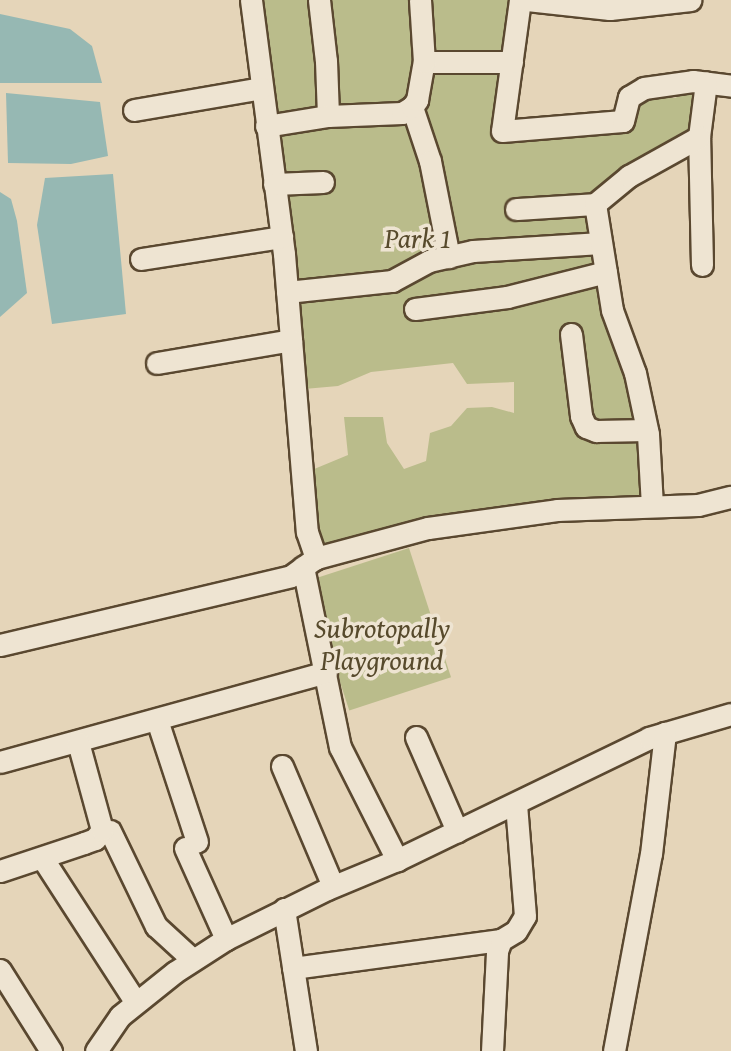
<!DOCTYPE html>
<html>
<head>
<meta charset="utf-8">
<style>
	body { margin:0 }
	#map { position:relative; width:731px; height:1051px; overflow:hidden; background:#e5d5b9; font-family:"Gentium Book Plus",serif }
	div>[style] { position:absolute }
	.green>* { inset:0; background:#babc8b; transform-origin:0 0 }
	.water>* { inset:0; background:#96b8b3 }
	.roads { filter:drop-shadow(2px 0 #5a4830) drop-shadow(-2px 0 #5a4830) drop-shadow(0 2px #5a4830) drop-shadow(0 -2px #5a4830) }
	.minor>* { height:21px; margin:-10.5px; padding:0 10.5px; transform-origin:10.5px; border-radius:10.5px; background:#eee4d2 }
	span { translate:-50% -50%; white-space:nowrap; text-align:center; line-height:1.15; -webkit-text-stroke:7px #eee4d2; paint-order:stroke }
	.park-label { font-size:28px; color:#574a2c; font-style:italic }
</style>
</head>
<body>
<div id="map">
	<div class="green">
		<i style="clip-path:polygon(256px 0,515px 0,496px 137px,627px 131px,636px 100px,649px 96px,675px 98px,698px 87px,692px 133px,601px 189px,627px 374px,643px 447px,645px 498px,321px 551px,307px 472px,348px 455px,344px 417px,383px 417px,387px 443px,404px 469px,426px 461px,430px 433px,451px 426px,467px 408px,492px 407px,514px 413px,514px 382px,467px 384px,453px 363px,371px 372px,338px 386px,304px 389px)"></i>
		<i style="left:409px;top:548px;width:136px;height:107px;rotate:72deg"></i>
	</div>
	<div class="water">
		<i style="clip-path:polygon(0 14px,70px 29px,92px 46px,102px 83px,0 83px)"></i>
		<i style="clip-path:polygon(6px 93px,100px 102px,108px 156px,71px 164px,8px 163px)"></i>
		<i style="clip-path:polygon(113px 174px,126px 314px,52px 324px,37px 225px,45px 178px)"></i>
		<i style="clip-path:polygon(0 192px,11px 199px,17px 221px,27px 293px,0 317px)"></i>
	</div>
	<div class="roads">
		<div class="minor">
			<i style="left:251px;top:0;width:256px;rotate:82.6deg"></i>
			<i style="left:284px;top:254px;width:279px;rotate:85.3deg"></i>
			<i style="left:307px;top:532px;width:28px;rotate:71deg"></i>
			<i style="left:319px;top:0;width:61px;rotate:83.5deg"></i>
			<i style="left:326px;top:61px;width:55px;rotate:87.9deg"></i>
			<i style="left:520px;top:0;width:132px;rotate:97.8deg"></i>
			<i style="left:502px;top:131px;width:121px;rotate:-4.7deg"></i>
			<i style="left:623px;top:121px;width:25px;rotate:-76deg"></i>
			<i style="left:629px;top:97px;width:17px;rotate:-31deg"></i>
			<i style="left:644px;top:88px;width:49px;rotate:-8.1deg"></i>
			<i style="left:693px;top:81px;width:38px;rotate:7deg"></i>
			<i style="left:527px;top:0;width:83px;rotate:6.2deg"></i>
			<i style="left:610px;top:9px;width:81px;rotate:-6.4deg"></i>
			<i style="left:424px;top:62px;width:88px"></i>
			<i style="left:412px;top:107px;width:57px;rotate:71.6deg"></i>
			<i style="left:430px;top:161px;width:98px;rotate:78.8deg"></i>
			<i style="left:134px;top:110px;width:129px;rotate:-9.8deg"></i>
			<i style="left:266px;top:126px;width:63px;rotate:-9.2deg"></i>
			<i style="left:328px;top:116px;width:74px;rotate:-2.3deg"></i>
			<i style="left:402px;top:113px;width:12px;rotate:-31deg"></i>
			<i style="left:412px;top:107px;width:9px;rotate:-54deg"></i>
			<i style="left:417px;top:100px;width:39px;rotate:-80deg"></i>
			<i style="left:424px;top:62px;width:62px;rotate:-93.7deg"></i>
			<i style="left:274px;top:184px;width:49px;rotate:-2.3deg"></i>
			<i style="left:516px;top:209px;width:79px;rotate:-3.6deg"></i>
			<i style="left:141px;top:259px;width:143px;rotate:-8.9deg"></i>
			<i style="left:702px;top:265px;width:128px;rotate:-91.3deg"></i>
			<i style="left:699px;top:137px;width:55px;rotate:-82.7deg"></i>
			<i style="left:287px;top:292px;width:106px;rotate:-6deg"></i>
			<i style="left:392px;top:281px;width:42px;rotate:-28.4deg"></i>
			<i style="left:429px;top:261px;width:45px;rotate:-12.8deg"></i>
			<i style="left:473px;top:251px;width:128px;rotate:-3.6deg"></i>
			<i style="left:415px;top:309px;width:93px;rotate:-7.4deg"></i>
			<i style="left:507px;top:297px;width:102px;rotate:-14.2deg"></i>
			<i style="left:571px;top:334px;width:83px;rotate:83deg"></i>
			<i style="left:581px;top:416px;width:12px;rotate:66deg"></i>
			<i style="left:586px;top:427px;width:11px;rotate:22deg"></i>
			<i style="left:596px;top:431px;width:51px;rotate:-1.1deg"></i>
			<i style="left:157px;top:363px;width:136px;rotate:-9.7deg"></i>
			<i style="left:652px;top:506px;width:72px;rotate:-93.2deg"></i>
			<i style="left:648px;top:434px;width:62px;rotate:-102deg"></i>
			<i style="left:635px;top:373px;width:67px;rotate:-110.1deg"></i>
			<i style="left:612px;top:310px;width:107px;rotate:-99.1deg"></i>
			<i style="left:595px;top:204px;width:44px;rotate:-39.5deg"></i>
			<i style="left:629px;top:176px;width:80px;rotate:-29.1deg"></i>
			<i style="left:303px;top:567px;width:184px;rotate:78.4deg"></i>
			<i style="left:340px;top:747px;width:127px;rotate:63.2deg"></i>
			<i style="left:397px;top:860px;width:280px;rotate:-25.8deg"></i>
			<i style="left:649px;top:738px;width:85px;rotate:-16.3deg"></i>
			<i style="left:0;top:645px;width:299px;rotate:-13.3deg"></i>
			<i style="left:291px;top:576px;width:31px;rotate:-36deg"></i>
			<i style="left:316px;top:558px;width:116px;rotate:-15deg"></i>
			<i style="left:428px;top:528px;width:130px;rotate:-7.9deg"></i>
			<i style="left:557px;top:510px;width:141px;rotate:-2deg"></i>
			<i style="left:698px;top:505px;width:34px;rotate:-14deg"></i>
			<i style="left:157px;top:720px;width:128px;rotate:71.8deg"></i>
			<i style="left:416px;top:737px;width:103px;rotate:66.4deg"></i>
			<i style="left:0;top:762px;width:338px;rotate:-15.4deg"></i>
			<i style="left:282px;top:766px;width:130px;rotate:67deg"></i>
			<i style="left:110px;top:831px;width:106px;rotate:64.2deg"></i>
			<i style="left:156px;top:926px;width:50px;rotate:42.6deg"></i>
			<i style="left:185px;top:848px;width:100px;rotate:65.7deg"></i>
			<i style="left:43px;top:859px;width:171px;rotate:57.1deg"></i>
			<i style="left:0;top:871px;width:89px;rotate:-18.4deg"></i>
			<i style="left:84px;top:843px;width:12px;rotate:-20deg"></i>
			<i style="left:95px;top:839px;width:11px;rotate:-52deg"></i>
			<i style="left:102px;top:830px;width:91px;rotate:-105.3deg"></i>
			<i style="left:284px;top:909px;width:144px;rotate:81.2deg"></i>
			<i style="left:293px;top:968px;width:210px;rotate:-7.7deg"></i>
			<i style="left:0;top:970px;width:96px;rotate:57.8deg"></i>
			<i style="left:96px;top:1051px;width:42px;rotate:-55.6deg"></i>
			<i style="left:120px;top:1016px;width:70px;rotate:-38.7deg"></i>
			<i style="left:175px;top:972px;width:61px;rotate:-32.9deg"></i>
			<i style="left:226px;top:939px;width:113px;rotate:-26.3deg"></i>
			<i style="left:327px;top:889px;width:76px;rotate:-22.5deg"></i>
			<i style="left:492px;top:1051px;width:100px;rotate:-87.1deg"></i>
			<i style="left:497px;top:951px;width:12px;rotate:-70deg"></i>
			<i style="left:501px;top:940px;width:17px;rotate:-31deg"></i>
			<i style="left:516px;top:931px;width:17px;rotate:-59deg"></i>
			<i style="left:525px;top:916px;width:113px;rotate:-94.6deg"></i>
			<i style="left:614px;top:1051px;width:200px;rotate:-79.4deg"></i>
			<i style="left:651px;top:854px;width:122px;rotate:-83.4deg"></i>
		</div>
	</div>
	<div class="park-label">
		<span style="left:418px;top:238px">Park 1</span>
		<span style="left:382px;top:644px">Subrotopally<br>Playground</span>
	</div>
</div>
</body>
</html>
